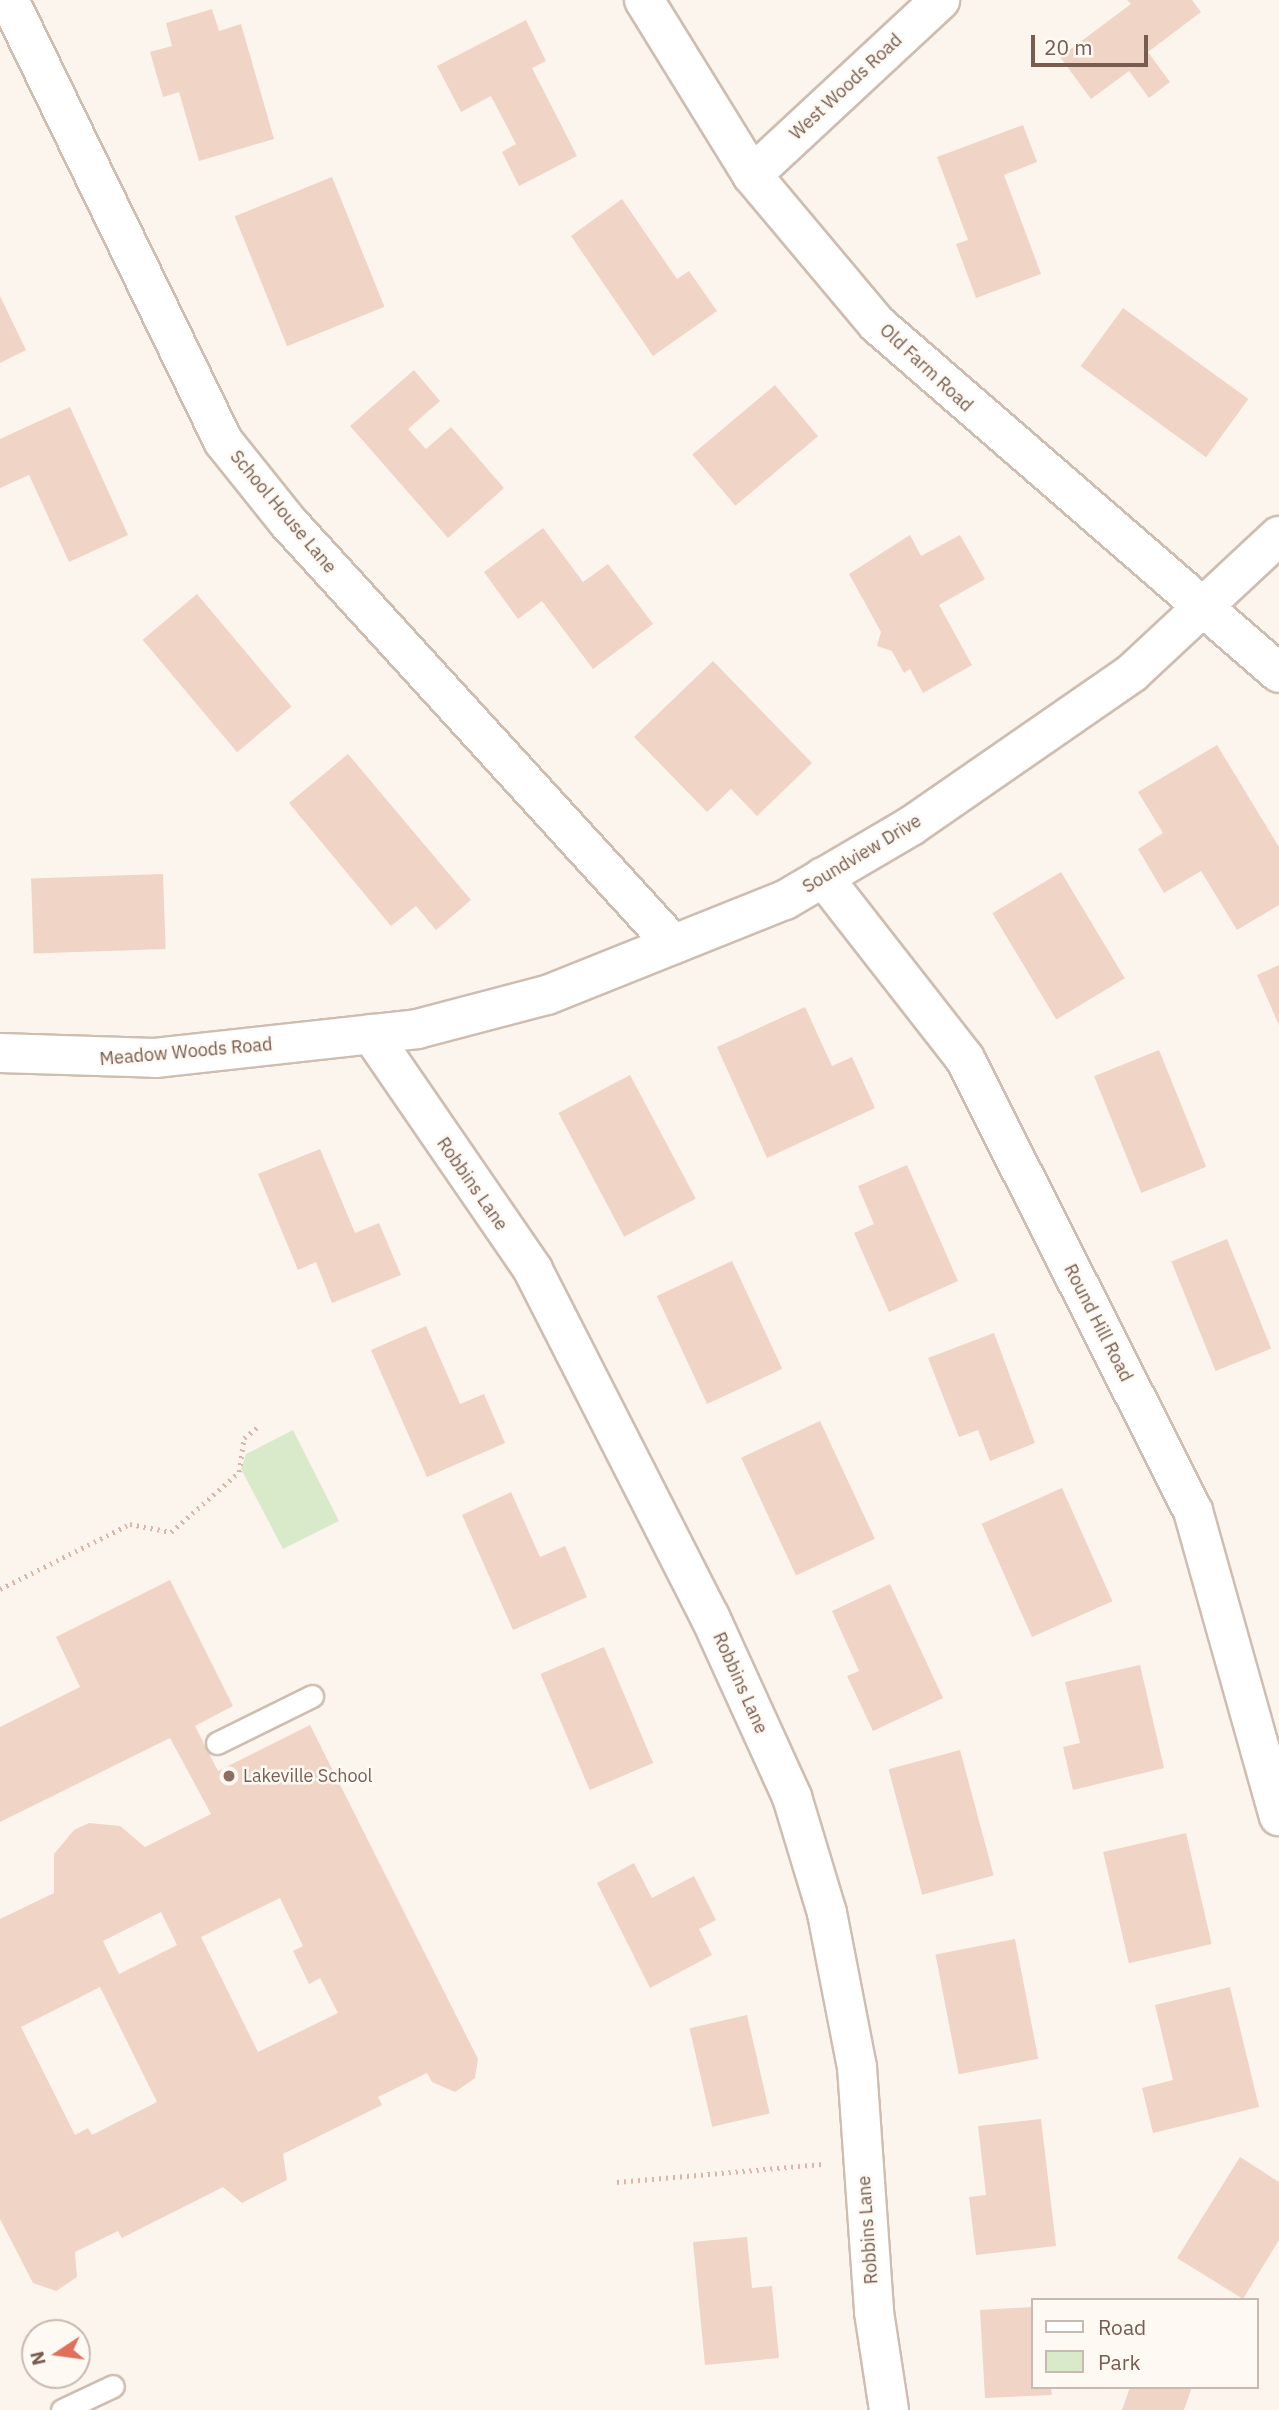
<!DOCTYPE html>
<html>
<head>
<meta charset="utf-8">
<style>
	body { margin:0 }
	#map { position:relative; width:1279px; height:2410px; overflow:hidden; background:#fcf5ed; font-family:"IBM Plex Sans",sans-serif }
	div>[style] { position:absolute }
	.green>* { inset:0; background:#d9eacb }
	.building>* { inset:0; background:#f0d4c5; transform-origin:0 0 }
	.path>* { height:4.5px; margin-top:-2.25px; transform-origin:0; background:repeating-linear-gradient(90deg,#d6b7a8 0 2px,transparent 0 7px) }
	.roads { filter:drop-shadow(2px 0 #cebdb1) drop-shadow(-2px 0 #cebdb1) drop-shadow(0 2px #cebdb1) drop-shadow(0 -2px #cebdb1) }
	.lane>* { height:21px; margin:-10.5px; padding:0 10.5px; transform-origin:10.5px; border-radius:10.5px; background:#fff }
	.street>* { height:38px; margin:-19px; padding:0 19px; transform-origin:19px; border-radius:19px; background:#fff }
	.dots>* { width:19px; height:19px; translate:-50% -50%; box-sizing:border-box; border:4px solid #fef9f3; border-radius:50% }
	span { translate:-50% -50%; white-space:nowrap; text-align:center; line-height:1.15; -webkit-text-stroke:5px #fef9f3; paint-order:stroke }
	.street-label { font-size:18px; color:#775c4f }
	.education-label { font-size:18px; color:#785e54 }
	.left { translate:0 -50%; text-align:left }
	.legend { position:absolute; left:1031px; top:2298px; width:228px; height:91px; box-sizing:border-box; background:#fef9f3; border:2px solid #c8bab1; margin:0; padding:9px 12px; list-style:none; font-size:21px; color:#775c4f }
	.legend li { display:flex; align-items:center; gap:14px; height:35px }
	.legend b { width:35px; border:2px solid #c8bab1 }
	.north { position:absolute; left:21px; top:2319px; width:70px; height:70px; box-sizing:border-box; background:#fef9f3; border:2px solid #c8bab1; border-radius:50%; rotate:257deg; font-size:19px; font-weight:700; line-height:28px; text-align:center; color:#775c4f }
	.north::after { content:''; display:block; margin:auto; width:24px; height:32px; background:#df7059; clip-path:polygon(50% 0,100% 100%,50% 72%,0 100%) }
	.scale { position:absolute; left:1031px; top:35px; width:117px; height:32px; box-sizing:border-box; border:4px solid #775c4f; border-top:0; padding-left:9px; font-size:21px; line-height:24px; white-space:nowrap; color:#775c4f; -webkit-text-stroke:5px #fef9f3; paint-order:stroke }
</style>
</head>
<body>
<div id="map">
	<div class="green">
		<i style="clip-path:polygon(293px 1430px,339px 1521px,283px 1549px,241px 1469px,246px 1454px)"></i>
	</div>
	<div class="building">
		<i style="clip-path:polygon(1127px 0,1192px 0,1201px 12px,1148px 52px,1170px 82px,1149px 98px,1129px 71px,1091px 99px,1060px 57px,1131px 4px)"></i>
		<i style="clip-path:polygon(212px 9px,219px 31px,241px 24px,274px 139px,199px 161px,179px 92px,163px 97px,150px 52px,172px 46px,166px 23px)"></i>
		<i style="clip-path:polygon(526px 20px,546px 61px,532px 68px,577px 156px,519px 186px,502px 152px,516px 144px,491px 96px,461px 112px,437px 66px)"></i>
		<i style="clip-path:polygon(1023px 125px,1037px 162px,1004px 175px,1041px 274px,976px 298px,956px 244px,968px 240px,937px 157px)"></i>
		<i style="left:332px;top:177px;width:140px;height:105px;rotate:68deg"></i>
		<i style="clip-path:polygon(622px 199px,677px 279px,689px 271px,717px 311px,653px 356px,571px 236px)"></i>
		<i style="clip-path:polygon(0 296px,26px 350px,0 363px)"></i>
		<i style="left:1123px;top:308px;width:155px;height:72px;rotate:36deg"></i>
		<i style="clip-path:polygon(414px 370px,440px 401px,408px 429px,426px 449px,451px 427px,504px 488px,448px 538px,350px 426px)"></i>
		<i style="left:775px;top:385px;width:67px;height:108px;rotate:50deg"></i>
		<i style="clip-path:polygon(70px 407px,128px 535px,69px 562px,29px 475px,0 488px,0 439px)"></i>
		<i style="clip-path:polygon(543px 528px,583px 582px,608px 564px,653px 624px,593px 669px,542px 601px,518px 619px,484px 572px)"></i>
		<i style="clip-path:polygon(910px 535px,921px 556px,960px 535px,985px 579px,939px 605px,972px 665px,923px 693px,910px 669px,904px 673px,892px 651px,877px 646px,881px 632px,849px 574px)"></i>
		<i style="left:197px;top:594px;width:147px;height:71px;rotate:50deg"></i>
		<i style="clip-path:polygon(713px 661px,812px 763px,757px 816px,731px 789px,707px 812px,634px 737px)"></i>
		<i style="clip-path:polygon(1217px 745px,1279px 847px,1279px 905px,1237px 930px,1201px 871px,1164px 893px,1138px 849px,1163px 833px,1138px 792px)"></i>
		<i style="clip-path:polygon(348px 754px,471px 900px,436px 930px,416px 906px,391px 926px,289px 803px)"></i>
		<i style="left:1061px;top:872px;width:124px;height:80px;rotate:59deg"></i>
		<i style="left:163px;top:874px;width:75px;height:132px;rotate:88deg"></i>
		<i style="clip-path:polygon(1279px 965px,1279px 1025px,1257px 975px)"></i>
		<i style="clip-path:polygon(805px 1007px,832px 1066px,852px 1057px,875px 1108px,767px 1158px,717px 1047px)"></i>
		<i style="left:1159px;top:1050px;width:126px;height:70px;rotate:68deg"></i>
		<i style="left:630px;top:1075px;width:140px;height:81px;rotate:62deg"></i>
		<i style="clip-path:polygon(320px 1149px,355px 1233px,379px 1223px,401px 1275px,332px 1303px,316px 1262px,298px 1270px,258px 1174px)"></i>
		<i style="clip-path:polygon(907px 1165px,958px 1281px,889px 1312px,854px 1233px,874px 1224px,858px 1186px)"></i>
		<i style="left:1227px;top:1239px;width:118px;height:60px;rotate:68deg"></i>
		<i style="left:732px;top:1261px;width:119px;height:83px;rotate:65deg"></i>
		<i style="clip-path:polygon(426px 1326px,460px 1404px,484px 1394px,505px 1443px,427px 1477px,371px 1350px)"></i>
		<i style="clip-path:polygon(994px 1333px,1035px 1443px,990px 1461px,978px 1430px,959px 1437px,928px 1358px)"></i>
		<i style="left:820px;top:1421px;width:130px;height:87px;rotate:65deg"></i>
		<i style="left:1062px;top:1488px;width:124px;height:88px;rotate:66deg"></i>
		<i style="clip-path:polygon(511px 1492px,540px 1557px,565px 1546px,587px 1597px,513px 1630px,462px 1515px)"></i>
		<i style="clip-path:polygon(evenodd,170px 1580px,233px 1706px,195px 1726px,218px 1771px,310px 1725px,478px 2059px,475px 2078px,455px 2092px,432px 2082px,427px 2073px,378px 2097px,382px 2105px,283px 2154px,287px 2180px,242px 2203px,223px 2187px,122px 2238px,118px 2231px,75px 2252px,77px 2277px,56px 2291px,33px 2283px,0 2219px,0 1919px,54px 1893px,54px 1854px,74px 1830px,89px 1823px,120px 1826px,145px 1847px,211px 1814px,170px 1738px,0 1822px,0 1727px,80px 1687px,56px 1637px,170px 1580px,280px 1898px,303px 1946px,293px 1951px,309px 1984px,320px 1978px,338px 2013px,258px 2052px,201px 1937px,280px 1898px,170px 1580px,161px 1912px,177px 1945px,119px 1974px,103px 1941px,161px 1912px,170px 1580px,100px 1987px,157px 2102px,92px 2135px,88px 2128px,75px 2135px,21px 2027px,100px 1987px)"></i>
		<i style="clip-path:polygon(890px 1584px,943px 1698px,873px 1731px,847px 1676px,859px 1671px,832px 1611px)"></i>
		<i style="left:604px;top:1647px;width:126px;height:69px;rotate:67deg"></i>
		<i style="clip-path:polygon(1140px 1665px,1164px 1768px,1073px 1790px,1063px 1747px,1080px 1743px,1065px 1682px)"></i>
		<i style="left:960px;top:1750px;width:130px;height:74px;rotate:75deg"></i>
		<i style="left:1186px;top:1833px;width:114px;height:85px;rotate:77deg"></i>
		<i style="clip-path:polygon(634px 1863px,652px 1898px,694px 1876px,716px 1920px,699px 1929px,712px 1955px,650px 1988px,597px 1883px)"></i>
		<i style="left:1015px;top:1939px;width:122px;height:81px;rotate:79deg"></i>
		<i style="clip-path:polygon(1230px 1987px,1259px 2107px,1153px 2133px,1142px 2088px,1173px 2080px,1155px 2005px)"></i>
		<i style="left:747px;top:2015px;width:101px;height:59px;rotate:77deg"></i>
		<i style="clip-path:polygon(1041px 2119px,1056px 2246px,976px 2255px,969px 2197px,986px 2195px,978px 2126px)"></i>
		<i style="clip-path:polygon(1240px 2157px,1279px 2182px,1279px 2240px,1243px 2299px,1177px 2258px)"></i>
		<i style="clip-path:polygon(747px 2237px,752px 2288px,772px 2286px,779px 2358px,705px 2365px,693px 2242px)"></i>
		<i style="clip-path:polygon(1032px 2307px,1032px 2387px,1051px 2387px,1052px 2395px,985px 2398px,980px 2310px)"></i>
		<i style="clip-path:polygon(1130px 2387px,1192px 2387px,1184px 2410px,1122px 2410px)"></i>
	</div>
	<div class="path">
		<i style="left:0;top:1589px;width:145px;rotate:-26.6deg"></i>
		<i style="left:130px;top:1524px;width:42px;rotate:11deg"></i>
		<i style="left:171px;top:1532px;width:91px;rotate:-41.4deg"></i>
		<i style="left:239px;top:1472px;width:34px;rotate:-82deg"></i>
		<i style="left:244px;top:1438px;width:19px;rotate:-39deg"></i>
		<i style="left:617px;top:2182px;width:208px;rotate:-5deg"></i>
	</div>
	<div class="roads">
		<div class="lane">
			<i style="left:217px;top:1743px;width:106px;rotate:-26.3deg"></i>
			<i style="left:62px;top:2410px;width:56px;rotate:-25.2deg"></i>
		</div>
		<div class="street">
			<i style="left:9px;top:0;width:490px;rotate:64.1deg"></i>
			<i style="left:223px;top:441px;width:102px;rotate:51.3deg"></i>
			<i style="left:287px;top:521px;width:573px;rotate:47.62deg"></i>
			<i style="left:644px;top:0;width:206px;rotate:58.3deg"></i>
			<i style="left:752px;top:175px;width:194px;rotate:50deg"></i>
			<i style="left:877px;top:324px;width:532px;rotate:40.96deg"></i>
			<i style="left:752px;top:175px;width:257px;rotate:-42.9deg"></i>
			<i style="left:823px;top:877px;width:231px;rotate:52deg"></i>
			<i style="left:965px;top:1059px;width:506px;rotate:63.23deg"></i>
			<i style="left:1193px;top:1511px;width:317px;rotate:74.3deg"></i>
			<i style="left:371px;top:1034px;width:286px;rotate:55.5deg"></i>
			<i style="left:533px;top:1270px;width:390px;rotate:63deg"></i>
			<i style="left:710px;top:1617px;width:198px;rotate:65.5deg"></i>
			<i style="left:792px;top:1797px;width:121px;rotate:73.2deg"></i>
			<i style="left:827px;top:1913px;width:157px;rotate:79deg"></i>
			<i style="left:857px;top:2067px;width:246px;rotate:86deg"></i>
			<i style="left:874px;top:2312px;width:99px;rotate:81.3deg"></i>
			<i style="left:0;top:1053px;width:155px;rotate:1.8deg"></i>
			<i style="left:155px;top:1058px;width:264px;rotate:-6.3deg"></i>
			<i style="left:417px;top:1029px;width:134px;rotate:-14.7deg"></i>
			<i style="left:547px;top:995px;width:256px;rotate:-21.8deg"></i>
			<i style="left:785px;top:900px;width:146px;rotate:-30.4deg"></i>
			<i style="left:911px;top:826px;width:269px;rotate:-34.7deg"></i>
			<i style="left:1132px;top:673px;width:201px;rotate:-43deg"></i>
		</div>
	</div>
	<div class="dots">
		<i style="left:229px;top:1776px;background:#8d6e63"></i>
	</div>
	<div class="street-label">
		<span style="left:846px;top:87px;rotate:-43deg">West Woods Road</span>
		<span style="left:926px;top:368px;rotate:43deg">Old Farm Road</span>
		<span style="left:283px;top:512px;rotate:50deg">School House Lane</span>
		<span style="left:862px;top:854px;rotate:-31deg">Soundview Drive</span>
		<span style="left:186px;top:1052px;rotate:-5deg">Meadow Woods Road</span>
		<span style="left:472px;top:1184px;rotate:55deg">Robbins Lane</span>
		<span style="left:1098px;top:1323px;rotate:63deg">Round Hill Road</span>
		<span style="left:740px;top:1683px;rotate:66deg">Robbins Lane</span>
		<span style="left:868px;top:2230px;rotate:-94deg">Robbins Lane</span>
	</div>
	<div class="education-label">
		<span class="left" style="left:243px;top:1776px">Lakeville School</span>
	</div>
	<ul class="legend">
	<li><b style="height:9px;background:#fff"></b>Road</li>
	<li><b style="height:19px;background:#d9eacb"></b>Park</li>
	</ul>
	<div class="north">N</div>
	<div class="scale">20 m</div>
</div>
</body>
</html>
